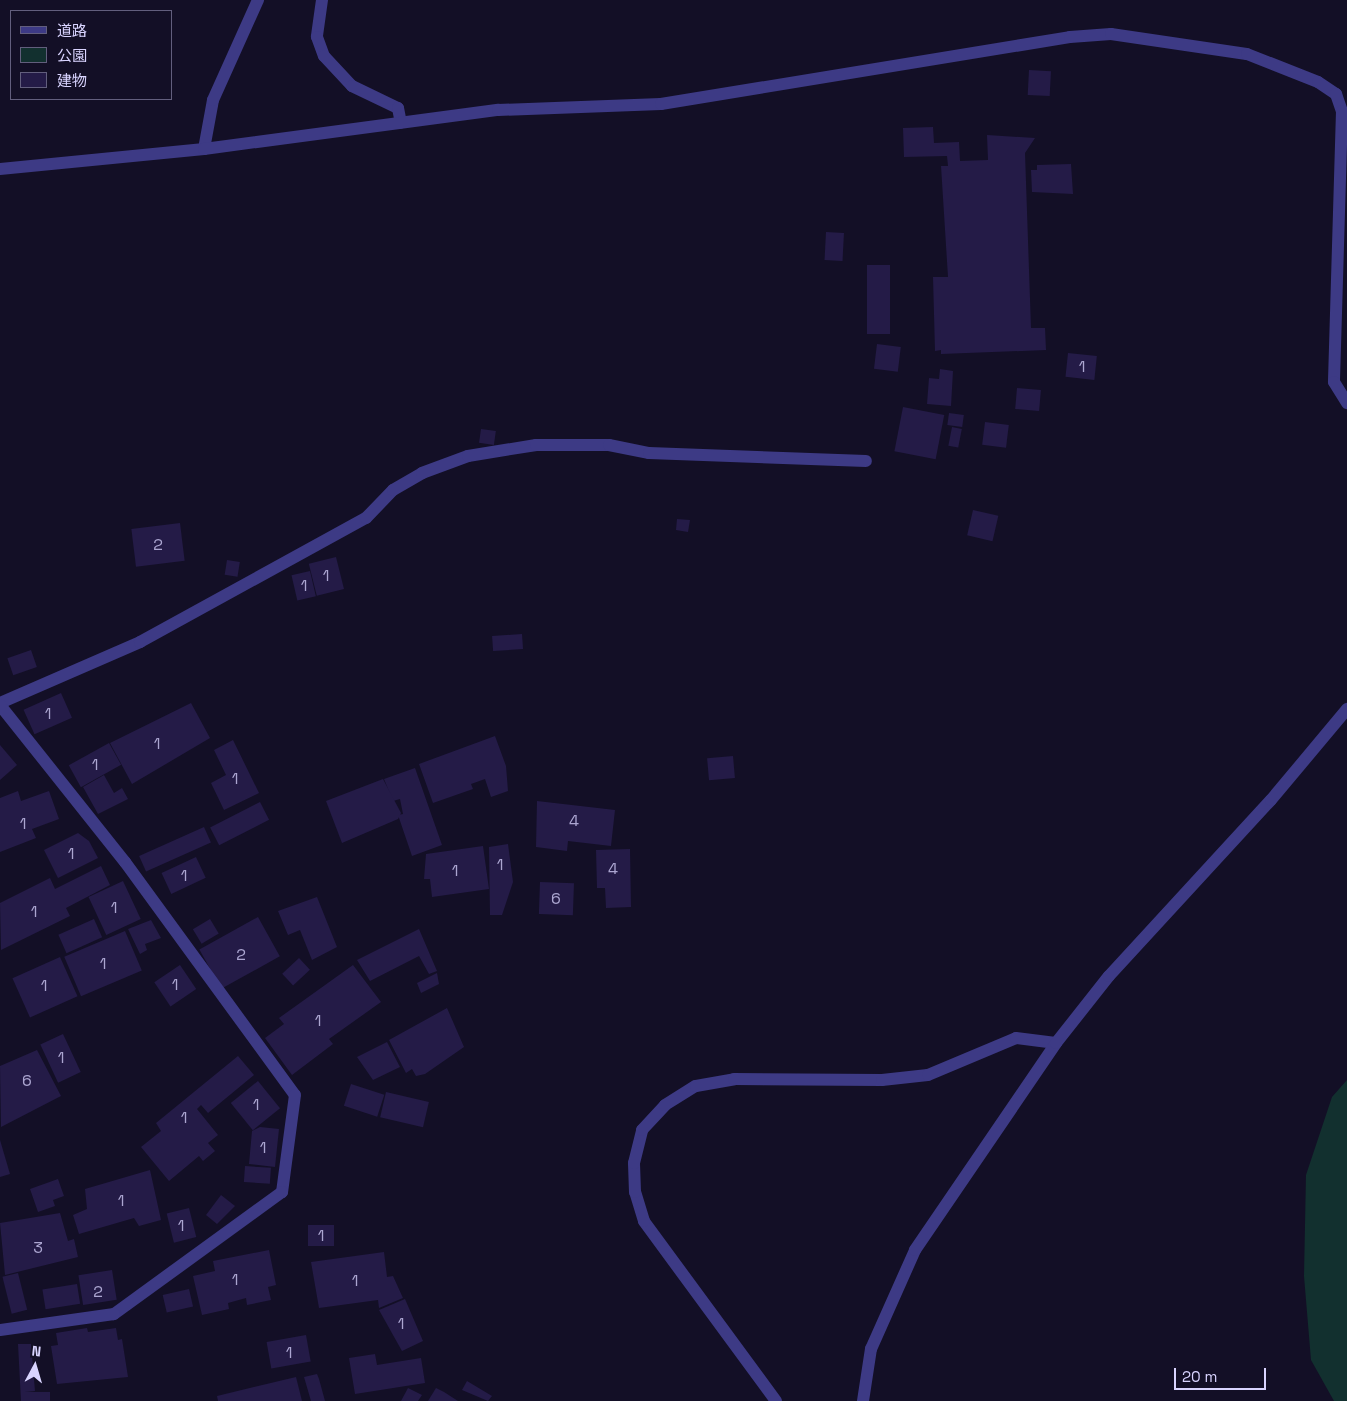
<!DOCTYPE html>
<html>
<head>
<meta charset="utf-8">
<style>
	body { margin:0 }
	#map { position:relative; width:1347px; height:1401px; overflow:hidden; background:#130f26; font-family:"Space Grotesk","Noto Sans JP",sans-serif }
	div>[style] { position:absolute }
	.green>* { inset:0; background:#12302f }
	.building>* { inset:0; background:#241b47; transform-origin:0 0 }
	.minor>* { height:12px; margin:-6px; padding:0 6px; transform-origin:6px; border-radius:6px; background:#3d3a85 }
	span { translate:-50% -50%; white-space:nowrap; text-align:center; line-height:1.15; -webkit-text-stroke:4.5px #130f26; paint-order:stroke }
	.number-label { font-size:16px; color:#aca6d1 }
	.number-label span { -webkit-text-stroke-width:0 }
	.legend { position:absolute; left:10px; top:10px; width:162px; height:90px; box-sizing:border-box; background:#130f26; border:1px solid #625e7d; margin:0; padding:6px 9px; list-style:none; font-size:15px; color:#d9d4ff }
	.legend li { display:flex; align-items:center; gap:10px; height:25px }
	.legend b { width:25px; border:1px solid #625e7d }
	.north { position:absolute; left:10px; top:1341px; width:50px; height:50px; -webkit-text-stroke:4px #130f26; paint-order:stroke; rotate:6deg; font-size:14px; font-weight:700; line-height:20px; text-align:center; color:#d9d4ff }
	.north::after { content:''; display:block; margin:auto; width:18px; height:22px; background:#d9d4ff; clip-path:polygon(50% 0,100% 100%,50% 72%,0 100%) }
	.scale { position:absolute; left:1174px; top:1368px; width:92px; height:22px; box-sizing:border-box; border:2px solid #d9d4ff; border-top:0; padding-left:6px; font-size:15px; line-height:18px; white-space:nowrap; color:#d9d4ff; -webkit-text-stroke:4px #130f26; paint-order:stroke }
</style>
</head>
<body>
<div id="map">
	<div class="green">
		<i style="clip-path:polygon(1347px 1080px,1347px 1401px,1334px 1401px,1311px 1360px,1304px 1276px,1306px 1175px,1332px 1097px)"></i>
	</div>
	<div class="building">
		<i style="left:1029px;top:70px;width:22px;height:25px;rotate:3deg"></i>
		<i style="clip-path:polygon(933px 127px,934px 143px,959px 142px,960px 161px,988px 160px,987px 135px,1035px 138px,1025px 153px,1031px 328px,1045px 328px,1046px 350px,941px 354px,941px 350px,935px 351px,933px 277px,948px 277px,941px 166px,948px 166px,947px 156px,904px 157px,903px 128px)"></i>
		<i style="clip-path:polygon(1071px 164px,1073px 194px,1032px 192px,1031px 170px,1037px 170px,1037px 165px)"></i>
		<i style="left:826px;top:232px;width:18px;height:28px;rotate:3deg"></i>
		<i style="left:867px;top:265px;width:23px;height:69px"></i>
		<i style="left:877px;top:344px;width:24px;height:25px;rotate:7deg"></i>
		<i style="left:1068px;top:353px;width:29px;height:24px;rotate:6deg"></i>
		<i style="clip-path:polygon(940px 369px,953px 371px,951px 406px,927px 404px,929px 378px,939px 379px)"></i>
		<i style="left:1017px;top:388px;width:24px;height:21px;rotate:5deg"></i>
		<i style="left:903px;top:407px;width:42px;height:45px;rotate:11deg"></i>
		<i style="left:949px;top:413px;width:15px;height:12px;rotate:8deg"></i>
		<i style="left:985px;top:422px;width:24px;height:23px;rotate:7deg"></i>
		<i style="left:952px;top:427px;width:10px;height:19px;rotate:11deg"></i>
		<i style="left:481px;top:429px;width:15px;height:14px;rotate:8deg"></i>
		<i style="left:973px;top:510px;width:26px;height:26px;rotate:13deg"></i>
		<i style="clip-path:polygon(677px 519px,690px 520px,688px 532px,676px 530px)"></i>
		<i style="left:180px;top:523px;width:38px;height:49px;rotate:83deg"></i>
		<i style="left:336px;top:557px;width:33px;height:28px;rotate:76deg"></i>
		<i style="left:227px;top:560px;width:13px;height:15px;rotate:9deg"></i>
		<i style="left:310px;top:571px;width:26px;height:19px;rotate:77deg"></i>
		<i style="left:522px;top:634px;width:15px;height:30px;rotate:86deg"></i>
		<i style="left:31px;top:650px;width:18px;height:25px;rotate:71deg"></i>
		<i style="left:61px;top:693px;width:27px;height:41px;rotate:66deg"></i>
		<i style="clip-path:polygon(191px 703px,210px 738px,132px 784px,110px 743px)"></i>
		<i style="clip-path:polygon(495px 736px,506px 766px,508px 791px,491px 797px,485px 779px,471px 784px,473px 789px,433px 803px,419px 764px)"></i>
		<i style="clip-path:polygon(233px 740px,259px 793px,224px 810px,211px 783px,226px 775px,214px 750px)"></i>
		<i style="left:109px;top:743px;width:25px;height:46px;rotate:61deg"></i>
		<i style="clip-path:polygon(0 745px,17px 765px,0 780px)"></i>
		<i style="left:733px;top:756px;width:22px;height:26px;rotate:85deg"></i>
		<i style="clip-path:polygon(415px 768px,442px 845px,412px 856px,398px 815px,403px 814px,400px 799px,393px 801px,384px 779px)"></i>
		<i style="clip-path:polygon(104px 775px,114px 793px,122px 788px,128px 799px,98px 814px,83px 787px)"></i>
		<i style="clip-path:polygon(383px 779px,401px 813px,398px 819px,342px 843px,326px 801px)"></i>
		<i style="clip-path:polygon(18px 791px,21px 801px,49px 791px,59px 819px,32px 829px,36px 838px,0 852px,0 798px)"></i>
		<i style="clip-path:polygon(537px 801px,615px 810px,611px 846px,568px 841px,567px 851px,536px 847px)"></i>
		<i style="left:260px;top:802px;width:20px;height:56px;rotate:63deg"></i>
		<i style="left:204px;top:827px;width:17px;height:71px;rotate:66deg"></i>
		<i style="clip-path:polygon(78px 833px,89px 841px,98px 858px,58px 878px,44px 850px)"></i>
		<i style="clip-path:polygon(508px 844px,513px 882px,502px 915px,490px 915px,489px 847px)"></i>
		<i style="clip-path:polygon(483px 846px,489px 889px,432px 897px,430px 879px,424px 879px,426px 854px)"></i>
		<i style="clip-path:polygon(630px 849px,631px 907px,606px 908px,605px 888px,597px 888px,596px 850px)"></i>
		<i style="left:196px;top:857px;width:23px;height:38px;rotate:65deg"></i>
		<i style="clip-path:polygon(101px 866px,110px 885px,66px 908px,70px 916px,1px 950px,0 903px,50px 878px,55px 889px)"></i>
		<i style="left:123px;top:881px;width:42px;height:38px;rotate:65deg"></i>
		<i style="left:540px;top:882px;width:34px;height:32px;rotate:2deg"></i>
		<i style="clip-path:polygon(317px 897px,337px 947px,312px 960px,300px 930px,288px 935px,278px 911px)"></i>
		<i style="left:258px;top:917px;width:45px;height:67px;rotate:61deg"></i>
		<i style="left:94px;top:919px;width:20px;height:39px;rotate:66deg"></i>
		<i style="left:210px;top:919px;width:17px;height:20px;rotate:59deg"></i>
		<i style="clip-path:polygon(151px 920px,161px 938px,145px 944px,147px 950px,140px 954px,128px 929px)"></i>
		<i style="clip-path:polygon(419px 929px,437px 971px,429px 974px,419px 956px,370px 981px,357px 960px)"></i>
		<i style="left:125px;top:931px;width:43px;height:66px;rotate:67deg"></i>
		<i style="left:60px;top:957px;width:43px;height:52px;rotate:66deg"></i>
		<i style="left:299px;top:958px;width:16px;height:23px;rotate:47deg"></i>
		<i style="left:180px;top:965px;width:29px;height:31px;rotate:56deg"></i>
		<i style="clip-path:polygon(353px 965px,381px 1002px,329px 1039px,333px 1044px,292px 1075px,265px 1038px,284px 1024px,279px 1018px)"></i>
		<i style="clip-path:polygon(437px 973px,439px 984px,421px 993px,417px 983px)"></i>
		<i style="clip-path:polygon(447px 1008px,464px 1047px,425px 1074px,416px 1076px,412px 1069px,406px 1073px,389px 1040px)"></i>
		<i style="left:63px;top:1034px;width:42px;height:25px;rotate:65deg"></i>
		<i style="clip-path:polygon(387px 1042px,400px 1067px,373px 1080px,357px 1057px)"></i>
		<i style="clip-path:polygon(37px 1050px,61px 1096px,1px 1127px,0 1066px)"></i>
		<i style="clip-path:polygon(238px 1056px,254px 1075px,208px 1113px,201px 1105px,197px 1109px,218px 1135px,208px 1143px,215px 1151px,203px 1161px,199px 1156px,169px 1181px,141px 1147px,161px 1131px,156px 1123px)"></i>
		<i style="left:258px;top:1081px;width:35px;height:35px;rotate:51deg"></i>
		<i style="left:351px;top:1084px;width:35px;height:23px;rotate:18deg"></i>
		<i style="left:386px;top:1092px;width:44px;height:26px;rotate:13deg"></i>
		<i style="clip-path:polygon(260px 1127px,279px 1129px,275px 1167px,249px 1164px,252px 1131px)"></i>
		<i style="clip-path:polygon(0 1140px,10px 1174px,0 1177px)"></i>
		<i style="left:245px;top:1166px;width:26px;height:16px;rotate:4deg"></i>
		<i style="clip-path:polygon(150px 1170px,161px 1220px,139px 1226px,134px 1218px,79px 1234px,73px 1215px,87px 1209px,85px 1189px)"></i>
		<i style="clip-path:polygon(58px 1179px,64px 1196px,53px 1200px,55px 1206px,38px 1212px,30px 1189px)"></i>
		<i style="clip-path:polygon(221px 1195px,235px 1206px,217px 1224px,206px 1215px)"></i>
		<i style="left:189px;top:1208px;width:30px;height:23px;rotate:76deg"></i>
		<i style="clip-path:polygon(60px 1213px,68px 1241px,74px 1239px,78px 1257px,5px 1275px,0 1223px)"></i>
		<i style="left:334px;top:1225px;width:21px;height:26px;rotate:90deg"></i>
		<i style="clip-path:polygon(269px 1250px,276px 1285px,268px 1287px,271px 1300px,247px 1305px,246px 1298px,228px 1303px,229px 1309px,202px 1315px,193px 1276px,215px 1271px,213px 1261px)"></i>
		<i style="clip-path:polygon(384px 1252px,387px 1277px,393px 1276px,403px 1298px,379px 1308px,378px 1300px,319px 1308px,311px 1262px)"></i>
		<i style="left:112px;top:1270px;width:30px;height:34px;rotate:81deg"></i>
		<i style="left:18px;top:1273px;width:38px;height:16px;rotate:76deg"></i>
		<i style="left:77px;top:1284px;width:20px;height:35px;rotate:81deg"></i>
		<i style="left:189px;top:1289px;width:18px;height:27px;rotate:77deg"></i>
		<i style="clip-path:polygon(405px 1299px,423px 1341px,402px 1351px,379px 1310px)"></i>
		<i style="clip-path:polygon(87px 1328px,88px 1332px,116px 1328px,118px 1340px,122px 1339px,128px 1377px,57px 1384px,51px 1346px,58px 1345px,56px 1333px)"></i>
		<i style="left:306px;top:1335px;width:27px;height:40px;rotate:80deg"></i>
		<i style="clip-path:polygon(18px 1344px,31px 1344px,35px 1391px,25px 1392px,50px 1392px,50px 1401px,21px 1401px)"></i>
		<i style="clip-path:polygon(375px 1354px,377px 1365px,421px 1358px,425px 1383px,355px 1394px,349px 1358px)"></i>
		<i style="clip-path:polygon(317px 1374px,319px 1379px,325px 1401px,311px 1401px,304px 1377px)"></i>
		<i style="clip-path:polygon(296px 1377px,302px 1401px,218px 1401px,217px 1396px)"></i>
		<i style="clip-path:polygon(467px 1381px,492px 1396px,488px 1401px,462px 1390px)"></i>
		<i style="clip-path:polygon(408px 1388px,422px 1395px,418px 1401px,401px 1401px)"></i>
		<i style="clip-path:polygon(436px 1388px,444px 1392px,458px 1401px,428px 1401px)"></i>
	</div>
	<div class="minor">
		<i style="left:322px;top:0;width:37px;rotate:98deg"></i>
		<i style="left:317px;top:37px;width:20px;rotate:70deg"></i>
		<i style="left:324px;top:56px;width:41px;rotate:47deg"></i>
		<i style="left:352px;top:86px;width:51px;rotate:25.6deg"></i>
		<i style="left:398px;top:108px;width:15px;rotate:79deg"></i>
		<i style="left:204px;top:149px;width:50px;rotate:-79.6deg"></i>
		<i style="left:213px;top:100px;width:110px;rotate:-65.8deg"></i>
		<i style="left:0;top:169px;width:205px;rotate:-5.6deg"></i>
		<i style="left:204px;top:149px;width:297px;rotate:-7.6deg"></i>
		<i style="left:498px;top:110px;width:163px;rotate:-2.1deg"></i>
		<i style="left:661px;top:104px;width:414px;rotate:-9.3deg"></i>
		<i style="left:1070px;top:37px;width:41px;rotate:-4.2deg"></i>
		<i style="left:1111px;top:34px;width:137px;rotate:8.4deg"></i>
		<i style="left:1247px;top:54px;width:76px;rotate:21.5deg"></i>
		<i style="left:1318px;top:82px;width:22px;rotate:34deg"></i>
		<i style="left:1336px;top:94px;width:18px;rotate:71deg"></i>
		<i style="left:1342px;top:111px;width:271px;rotate:91.7deg"></i>
		<i style="left:1334px;top:382px;width:25px;rotate:58deg"></i>
		<i style="left:0;top:703px;width:153px;rotate:-23.5deg"></i>
		<i style="left:140px;top:642px;width:258px;rotate:-28.8deg"></i>
		<i style="left:366px;top:518px;width:39px;rotate:-46deg"></i>
		<i style="left:393px;top:490px;width:34px;rotate:-30deg"></i>
		<i style="left:422px;top:473px;width:49px;rotate:-20.3deg"></i>
		<i style="left:468px;top:456px;width:69px;rotate:-9.2deg"></i>
		<i style="left:536px;top:445px;width:73px"></i>
		<i style="left:609px;top:445px;width:41px;rotate:11.3deg"></i>
		<i style="left:649px;top:453px;width:217px;rotate:2.1deg"></i>
		<i style="left:0;top:705px;width:201px;rotate:51.5deg"></i>
		<i style="left:125px;top:862px;width:288px;rotate:53.9deg"></i>
		<i style="left:295px;top:1095px;width:98px;rotate:97.6deg"></i>
		<i style="left:282px;top:1192px;width:208px;rotate:144deg"></i>
		<i style="left:114px;top:1314px;width:115px;rotate:172deg"></i>
		<i style="left:776px;top:1401px;width:223px;rotate:-126.3deg"></i>
		<i style="left:644px;top:1221px;width:30px;rotate:-107deg"></i>
		<i style="left:635px;top:1192px;width:29px;rotate:-92deg"></i>
		<i style="left:634px;top:1163px;width:34px;rotate:-76deg"></i>
		<i style="left:642px;top:1130px;width:34px;rotate:-47deg"></i>
		<i style="left:665px;top:1105px;width:36px;rotate:-32deg"></i>
		<i style="left:696px;top:1086px;width:39px;rotate:-10deg"></i>
		<i style="left:734px;top:1079px;width:148px;rotate:0.4deg"></i>
		<i style="left:882px;top:1080px;width:46px;rotate:-6.2deg"></i>
		<i style="left:928px;top:1075px;width:95px;rotate:-22.8deg"></i>
		<i style="left:1016px;top:1038px;width:40px;rotate:7.1deg"></i>
		<i style="left:863px;top:1401px;width:53px;rotate:-81.3deg"></i>
		<i style="left:871px;top:1349px;width:108px;rotate:-66deg"></i>
		<i style="left:915px;top:1250px;width:250px;rotate:-55.7deg"></i>
		<i style="left:1056px;top:1043px;width:85px;rotate:-51.7deg"></i>
		<i style="left:1109px;top:976px;width:239px;rotate:-47.4deg"></i>
		<i style="left:1271px;top:800px;width:119px;rotate:-50.1deg"></i>
	</div>
	<div class="number-label">
		<span style="left:1082px;top:367px">1</span>
		<span style="left:158px;top:545px">2</span>
		<span style="left:326px;top:576px">1</span>
		<span style="left:304px;top:586px">1</span>
		<span style="left:48px;top:714px">1</span>
		<span style="left:157px;top:744px">1</span>
		<span style="left:95px;top:765px">1</span>
		<span style="left:235px;top:779px">1</span>
		<span style="left:574px;top:821px">4</span>
		<span style="left:23px;top:824px">1</span>
		<span style="left:71px;top:854px">1</span>
		<span style="left:500px;top:865px">1</span>
		<span style="left:613px;top:869px">4</span>
		<span style="left:455px;top:871px">1</span>
		<span style="left:184px;top:876px">1</span>
		<span style="left:556px;top:899px">6</span>
		<span style="left:114px;top:908px">1</span>
		<span style="left:34px;top:912px">1</span>
		<span style="left:241px;top:955px">2</span>
		<span style="left:103px;top:964px">1</span>
		<span style="left:175px;top:985px">1</span>
		<span style="left:44px;top:986px">1</span>
		<span style="left:318px;top:1021px">1</span>
		<span style="left:61px;top:1058px">1</span>
		<span style="left:27px;top:1081px">6</span>
		<span style="left:256px;top:1105px">1</span>
		<span style="left:184px;top:1118px">1</span>
		<span style="left:263px;top:1148px">1</span>
		<span style="left:121px;top:1201px">1</span>
		<span style="left:181px;top:1226px">1</span>
		<span style="left:321px;top:1236px">1</span>
		<span style="left:38px;top:1248px">3</span>
		<span style="left:235px;top:1280px">1</span>
		<span style="left:355px;top:1281px">1</span>
		<span style="left:98px;top:1292px">2</span>
		<span style="left:401px;top:1324px">1</span>
		<span style="left:289px;top:1353px">1</span>
	</div>
	<ul class="legend">
	<li><b style="height:6px;background:#3d3a85"></b>道路</li>
	<li><b style="height:14px;background:#12302f"></b>公園</li>
	<li><b style="height:14px;background:#241b47"></b>建物</li>
	</ul>
	<div class="north">N</div>
	<div class="scale">20 m</div>
</div>
</body>
</html>
